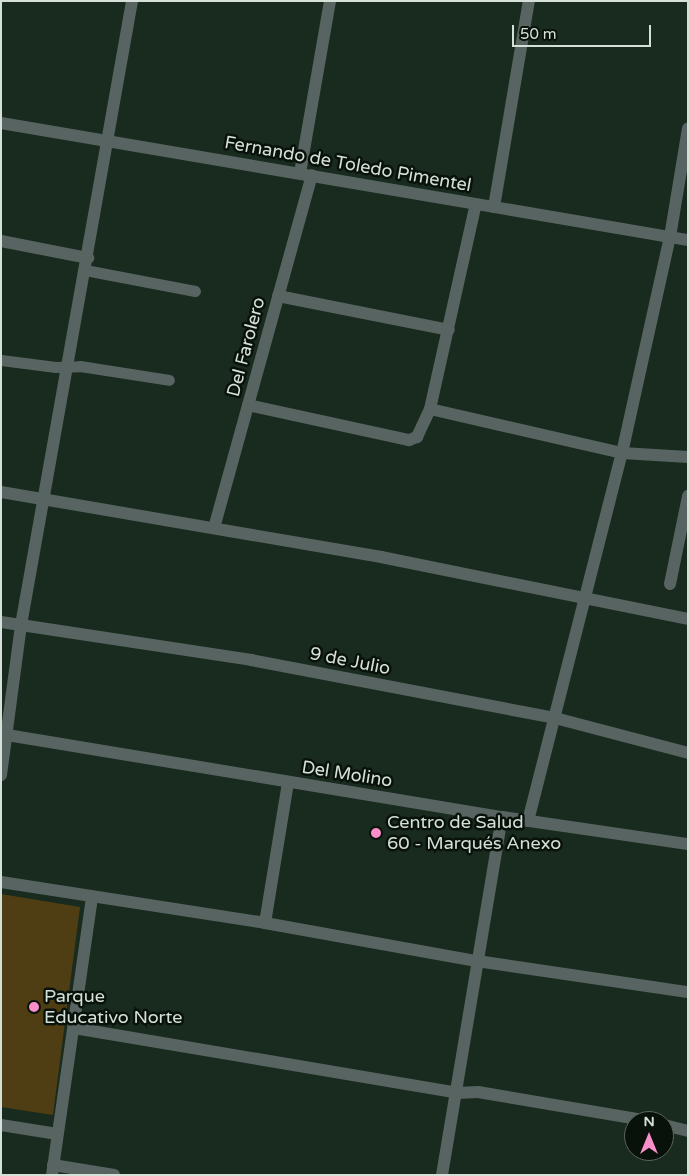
<!DOCTYPE html>
<html>
<head>
<meta charset="utf-8">
<style>
	body { margin:0 }
	#map { position:relative; width:689px; height:1176px; overflow:hidden; background:#182b1e; font-family:"Varela Round",sans-serif }
	div>[style] { position:absolute }
	.green>* { inset:0; background:#4f3e13 }
	.service>* { height:11px; margin:-5.5px; padding:0 5.5px; transform-origin:5.5px; border-radius:5.5px; background:#576462 }
	.minor>* { height:12px; margin:-6px; padding:0 6px; transform-origin:6px; border-radius:6px; background:#576462 }
	.dots>* { width:14px; height:14px; translate:-50% -50%; box-sizing:border-box; border:2px solid #09110b; border-radius:50% }
	span { translate:-50% -50%; white-space:nowrap; text-align:center; line-height:1.15; -webkit-text-stroke:5px #09110b; paint-order:stroke }
	.street-label { font-size:18px; color:#d5e1d8 }
	.poi-label { font-size:18px; color:#d5e1d8 }
	.left { translate:0 -50%; text-align:left }
	.frame { position:absolute; inset:0; border:2px solid #d5e1d8; pointer-events:none }
	.north { position:absolute; left:624px; top:1111px; width:50px; height:50px; box-sizing:border-box; background:#09110b; border:1px solid #5b645d; border-radius:50%; rotate:0deg; font-size:14px; font-weight:700; line-height:20px; text-align:center; color:#d5e1d8 }
	.north::after { content:''; display:block; margin:auto; width:18px; height:22px; background:#f98fc9; clip-path:polygon(50% 0,100% 100%,50% 72%,0 100%) }
	.scale { position:absolute; left:512px; top:25px; width:139px; height:22px; box-sizing:border-box; border:2px solid #d5e1d8; border-top:0; padding-left:6px; font-size:15px; line-height:18px; white-space:nowrap; color:#d5e1d8; -webkit-text-stroke:4px #09110b; paint-order:stroke }
</style>
</head>
<body>
<div id="map">
	<div class="green">
		<i style="clip-path:polygon(1px 894px,80px 907px,53px 1115px,1px 1107px)"></i>
	</div>
	<div class="service">
		<i style="left:85px;top:270px;width:112px;rotate:10.8deg"></i>
		<i style="left:1px;top:360px;width:55px;rotate:7.3deg"></i>
		<i style="left:56px;top:367px;width:24px;rotate:-2deg"></i>
		<i style="left:80px;top:366px;width:90px;rotate:8.9deg"></i>
	</div>
	<div class="minor">
		<i style="left:1px;top:123px;width:697px;rotate:9.67deg"></i>
		<i style="left:300px;top:173px;width:175px;rotate:-80.1deg"></i>
		<i style="left:494px;top:207px;width:209px;rotate:-80.4deg"></i>
		<i style="left:1px;top:241px;width:89px;rotate:11.1deg"></i>
		<i style="left:278px;top:296px;width:174px;rotate:11.2deg"></i>
		<i style="left:248px;top:405px;width:165px;rotate:12.3deg"></i>
		<i style="left:409px;top:440px;width:9px;rotate:-21deg"></i>
		<i style="left:417px;top:437px;width:31px;rotate:-65deg"></i>
		<i style="left:430px;top:409px;width:210px;rotate:-77.4deg"></i>
		<i style="left:430px;top:409px;width:197px;rotate:12.9deg"></i>
		<i style="left:622px;top:453px;width:66px;rotate:3.5deg"></i>
		<i style="left:1px;top:492px;width:386px;rotate:9.7deg"></i>
		<i style="left:381px;top:557px;width:313px;rotate:11.4deg"></i>
		<i style="left:214px;top:528px;width:366px;rotate:-74.5deg"></i>
		<i style="left:670px;top:584px;width:90px;rotate:-78.4deg"></i>
		<i style="left:1px;top:622px;width:253px;rotate:8.6deg"></i>
		<i style="left:251px;top:660px;width:309px;rotate:10.8deg"></i>
		<i style="left:555px;top:718px;width:138px;rotate:14.7deg"></i>
		<i style="left:1px;top:734px;width:508px;rotate:9.41deg"></i>
		<i style="left:502px;top:817px;width:188px;rotate:8.3deg"></i>
		<i style="left:1px;top:775px;width:151px;rotate:-82.4deg"></i>
		<i style="left:21px;top:625px;width:634px;rotate:-79.91deg"></i>
		<i style="left:528px;top:821px;width:380px;rotate:-75.7deg"></i>
		<i style="left:622px;top:453px;width:221px;rotate:-77.5deg"></i>
		<i style="left:670px;top:237px;width:110px;rotate:-80.6deg"></i>
		<i style="left:1px;top:882px;width:267px;rotate:8.8deg"></i>
		<i style="left:265px;top:923px;width:215px;rotate:10.2deg"></i>
		<i style="left:477px;top:961px;width:213px;rotate:8.4deg"></i>
		<i style="left:265px;top:923px;width:143px;rotate:-80.7deg"></i>
		<i style="left:74px;top:1028px;width:388px;rotate:9.6deg"></i>
		<i style="left:457px;top:1093px;width:21px;rotate:-3deg"></i>
		<i style="left:478px;top:1092px;width:173px;rotate:9.6deg"></i>
		<i style="left:1px;top:1125px;width:57px;rotate:9.1deg"></i>
		<i style="left:664px;top:1125px;width:25px;rotate:14deg"></i>
		<i style="left:53px;top:1165px;width:62px;rotate:9.3deg"></i>
		<i style="left:52px;top:1175px;width:279px;rotate:-81.8deg"></i>
		<i style="left:442px;top:1175px;width:363px;rotate:-80.5deg"></i>
	</div>
	<div class="dots">
		<i style="left:376px;top:833px;background:#f98fc9"></i>
		<i style="left:34px;top:1007px;background:#f98fc9"></i>
	</div>
	<div class="street-label">
		<span style="left:348px;top:164px;rotate:10deg">Fernando de Toledo Pimentel</span>
		<span style="left:246px;top:347px;rotate:-75deg">Del Farolero</span>
		<span style="left:350px;top:661px;rotate:11deg">9 de Julio</span>
		<span style="left:347px;top:774px;rotate:9deg">Del Molino</span>
	</div>
	<div class="poi-label">
		<span class="left" style="left:387px;top:833px">Centro de Salud<br>60 - Marqués Anexo</span>
		<span class="left" style="left:44px;top:1007px">Parque<br>Educativo Norte</span>
	</div>
	<div class="frame"></div>
	<div class="north">N</div>
	<div class="scale">50 m</div>
</div>
</body>
</html>
